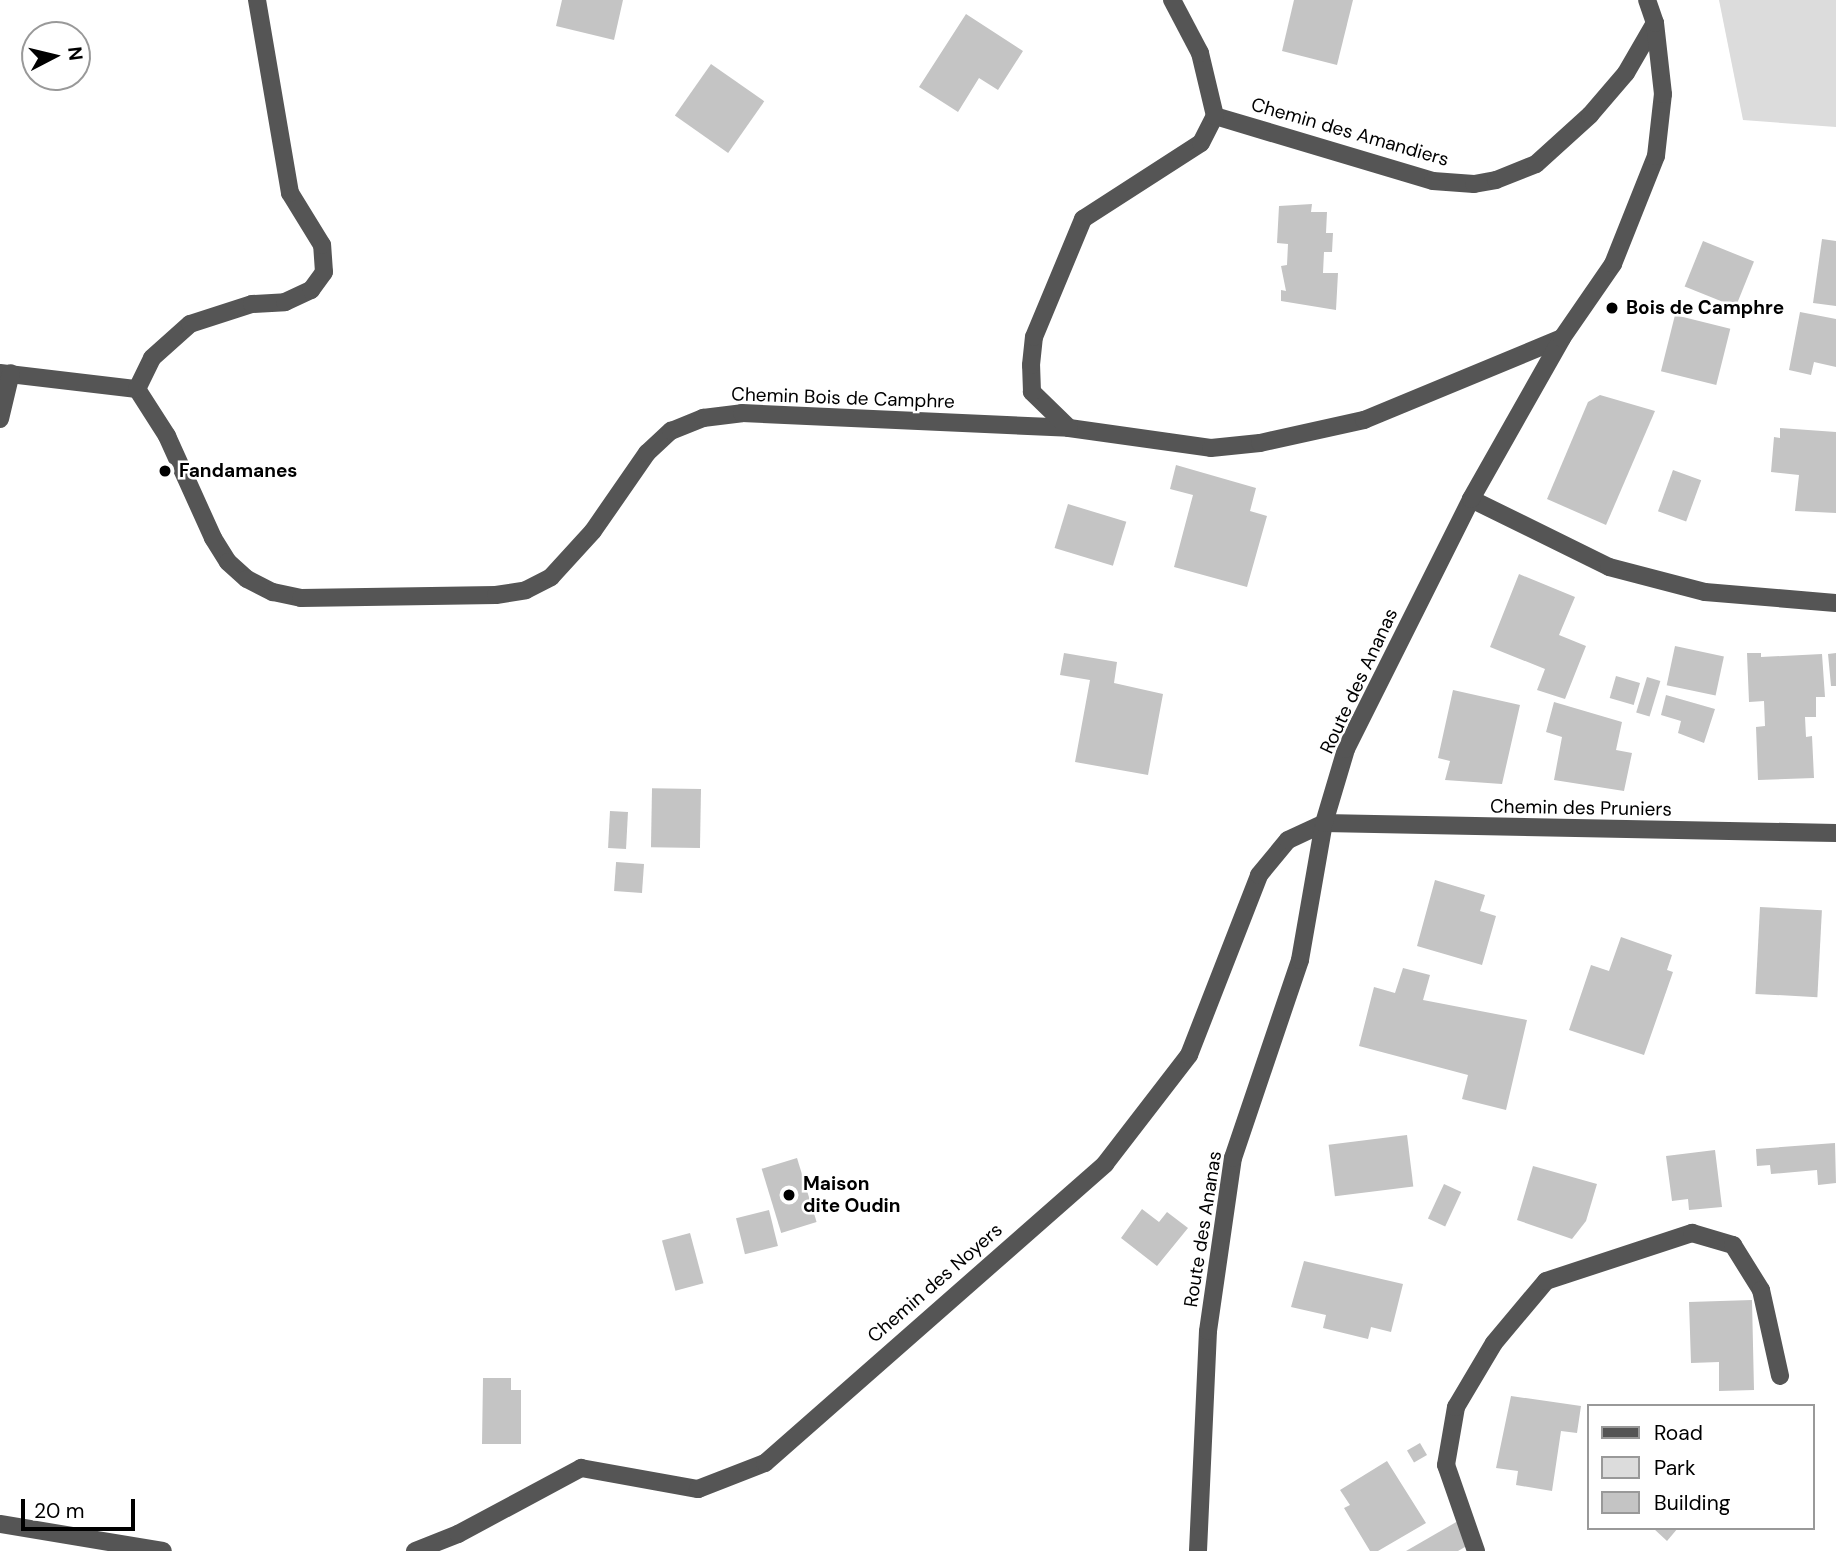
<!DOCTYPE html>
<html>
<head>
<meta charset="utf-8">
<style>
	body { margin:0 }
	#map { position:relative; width:1836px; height:1551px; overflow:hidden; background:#fff; font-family:"DM Sans",sans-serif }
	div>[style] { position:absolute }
	.green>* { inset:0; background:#dcdcdc }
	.building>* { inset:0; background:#c4c4c4; transform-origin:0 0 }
	.minor>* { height:18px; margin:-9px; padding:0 9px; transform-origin:9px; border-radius:9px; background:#555 }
	.dots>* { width:19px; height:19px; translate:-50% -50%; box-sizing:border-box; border:4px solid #fff; border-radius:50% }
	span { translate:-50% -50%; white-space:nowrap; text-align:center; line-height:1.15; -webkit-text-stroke:5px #fff; paint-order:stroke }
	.street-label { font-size:19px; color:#000 }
	.poi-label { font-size:19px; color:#000; font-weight:700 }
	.left { translate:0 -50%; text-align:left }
	.legend { position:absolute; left:1587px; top:1404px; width:228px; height:126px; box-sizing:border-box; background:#fff; border:2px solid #999; margin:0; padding:9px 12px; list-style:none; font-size:21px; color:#000 }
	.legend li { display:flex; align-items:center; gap:14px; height:35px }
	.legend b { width:35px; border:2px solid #999 }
	.north { position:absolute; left:21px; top:21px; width:70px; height:70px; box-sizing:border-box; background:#fff; border:2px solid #999; border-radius:50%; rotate:83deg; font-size:19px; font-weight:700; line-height:28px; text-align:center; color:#000 }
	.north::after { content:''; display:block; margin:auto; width:24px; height:32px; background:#000; clip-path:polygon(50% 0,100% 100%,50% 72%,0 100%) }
	.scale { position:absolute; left:21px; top:1499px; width:114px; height:32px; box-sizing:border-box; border:4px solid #000; border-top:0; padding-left:9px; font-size:21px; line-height:24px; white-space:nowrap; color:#000; -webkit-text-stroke:5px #fff; paint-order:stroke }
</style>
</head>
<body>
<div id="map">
	<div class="green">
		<i style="clip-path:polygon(1719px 0,1836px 0,1836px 127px,1743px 120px)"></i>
	</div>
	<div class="building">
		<i style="clip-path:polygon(562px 0,623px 0,614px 40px,556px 26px)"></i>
		<i style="clip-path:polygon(1294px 0,1353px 0,1337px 65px,1282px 51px)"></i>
		<i style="clip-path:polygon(966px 14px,1023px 51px,998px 90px,979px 78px,958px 112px,919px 87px)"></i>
		<i style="left:711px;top:64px;width:65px;height:63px;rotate:35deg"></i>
		<i style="clip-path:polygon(1312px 204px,1311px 212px,1327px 212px,1326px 233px,1333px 233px,1332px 252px,1324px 252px,1323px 273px,1338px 273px,1336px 310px,1281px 301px,1281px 290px,1286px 291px,1281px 266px,1287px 265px,1288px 244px,1277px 243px,1279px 206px)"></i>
		<i style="clip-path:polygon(1822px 239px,1836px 241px,1836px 306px,1813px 303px)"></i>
		<i style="left:1703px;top:241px;width:55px;height:49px;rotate:22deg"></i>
		<i style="clip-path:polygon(1800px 312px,1836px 319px,1836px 367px,1814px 362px,1811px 375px,1789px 370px)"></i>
		<i style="left:1675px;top:315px;width:57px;height:58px;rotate:14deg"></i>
		<i style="clip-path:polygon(1600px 395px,1655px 411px,1606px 525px,1547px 499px,1588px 402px)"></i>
		<i style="clip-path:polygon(1780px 428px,1836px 432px,1836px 513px,1795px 511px,1799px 475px,1771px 472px,1774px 437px,1780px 438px)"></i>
		<i style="clip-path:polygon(1176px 465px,1256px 488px,1250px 511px,1267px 516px,1247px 587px,1174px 567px,1193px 495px,1170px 489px)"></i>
		<i style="left:1673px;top:470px;width:30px;height:44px;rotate:20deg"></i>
		<i style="left:1068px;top:504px;width:61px;height:46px;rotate:17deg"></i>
		<i style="clip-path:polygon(1519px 574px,1575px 597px,1559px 635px,1586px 646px,1565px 699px,1537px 690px,1545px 669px,1490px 647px)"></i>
		<i style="left:1675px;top:646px;width:50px;height:40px;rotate:12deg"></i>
		<i style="clip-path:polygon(1064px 653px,1117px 662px,1114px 683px,1163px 694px,1148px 775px,1075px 762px,1090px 680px,1060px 675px)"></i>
		<i style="clip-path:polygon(1747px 653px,1761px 653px,1761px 657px,1822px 654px,1825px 697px,1816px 697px,1816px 717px,1805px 717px,1806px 737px,1812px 736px,1814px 778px,1758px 780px,1756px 727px,1765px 726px,1764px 701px,1749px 702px)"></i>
		<i style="clip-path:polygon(1836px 653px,1836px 686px,1831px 686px,1828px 654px)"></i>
		<i style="left:1616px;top:676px;width:25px;height:23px;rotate:16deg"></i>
		<i style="left:1647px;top:677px;width:14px;height:37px;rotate:17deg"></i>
		<i style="clip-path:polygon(1453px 690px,1520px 705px,1502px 784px,1445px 780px,1450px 761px,1438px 758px)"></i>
		<i style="clip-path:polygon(1666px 695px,1715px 709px,1704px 743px,1678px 733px,1681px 721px,1661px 715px)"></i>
		<i style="clip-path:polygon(1554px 702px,1622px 722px,1616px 750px,1632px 753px,1624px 791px,1554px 780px,1562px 737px,1546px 732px)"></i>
		<i style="left:701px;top:789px;width:59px;height:49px;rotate:91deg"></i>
		<i style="left:610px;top:811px;width:18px;height:37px;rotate:3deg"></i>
		<i style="left:644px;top:864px;width:29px;height:28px;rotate:94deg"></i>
		<i style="clip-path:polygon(1435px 880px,1485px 895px,1480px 911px,1496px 916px,1482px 965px,1417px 946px)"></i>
		<i style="left:1760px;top:907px;width:62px;height:87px;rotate:3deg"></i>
		<i style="clip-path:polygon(1621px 937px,1672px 955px,1667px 970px,1673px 972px,1644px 1055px,1569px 1030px,1591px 965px,1609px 971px)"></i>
		<i style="clip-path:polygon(1403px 968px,1430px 975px,1423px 1000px,1527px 1020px,1506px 1110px,1462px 1099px,1468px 1075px,1359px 1046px,1374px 987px,1395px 993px)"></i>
		<i style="left:1407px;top:1135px;width:52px;height:79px;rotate:83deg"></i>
		<i style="clip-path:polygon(1835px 1143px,1836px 1183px,1818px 1185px,1817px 1170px,1771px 1174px,1770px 1165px,1757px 1166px,1756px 1149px)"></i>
		<i style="clip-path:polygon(1715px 1150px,1722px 1207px,1689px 1210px,1688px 1199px,1672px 1201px,1666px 1156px)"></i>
		<i style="left:797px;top:1158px;width:67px;height:37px;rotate:73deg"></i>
		<i style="clip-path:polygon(1533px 1166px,1597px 1184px,1586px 1221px,1572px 1239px,1517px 1220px)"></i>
		<i style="left:1444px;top:1184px;width:19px;height:38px;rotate:25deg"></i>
		<i style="clip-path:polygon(1142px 1209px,1159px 1222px,1167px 1212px,1188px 1228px,1157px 1266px,1121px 1238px)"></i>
		<i style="left:769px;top:1210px;width:37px;height:34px;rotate:76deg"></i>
		<i style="left:690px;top:1233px;width:52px;height:29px;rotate:75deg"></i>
		<i style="clip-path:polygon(1304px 1261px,1403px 1284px,1391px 1332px,1371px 1327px,1368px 1339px,1323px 1328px,1326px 1315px,1291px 1307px)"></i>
		<i style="clip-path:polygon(1752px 1300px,1754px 1390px,1719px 1391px,1719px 1362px,1691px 1363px,1689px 1302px)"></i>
		<i style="clip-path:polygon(483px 1378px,511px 1378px,511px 1390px,521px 1390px,521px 1444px,482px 1444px)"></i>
		<i style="clip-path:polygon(1511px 1396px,1581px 1406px,1577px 1433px,1561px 1431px,1552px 1491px,1516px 1485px,1518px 1471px,1496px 1468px)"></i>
		<i style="left:1420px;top:1443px;width:14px;height:15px;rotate:60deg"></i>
		<i style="clip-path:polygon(1387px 1461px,1426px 1523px,1378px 1551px,1370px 1551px,1344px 1508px,1350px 1505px,1340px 1490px)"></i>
		<i style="clip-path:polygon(1458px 1521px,1472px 1543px,1458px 1551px,1406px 1551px)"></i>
		<i style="clip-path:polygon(1653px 1528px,1678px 1528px,1667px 1541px)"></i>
	</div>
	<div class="minor">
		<i style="left:1215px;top:116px;width:227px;rotate:16.6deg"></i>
		<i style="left:1433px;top:181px;width:41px;rotate:4.2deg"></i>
		<i style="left:1474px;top:184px;width:22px;rotate:-10deg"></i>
		<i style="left:1496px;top:180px;width:43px;rotate:-21.8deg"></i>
		<i style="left:1536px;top:164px;width:73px;rotate:-42.2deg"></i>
		<i style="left:1590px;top:115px;width:55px;rotate:-49.4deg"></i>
		<i style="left:1626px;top:73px;width:58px;rotate:-59.9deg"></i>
		<i style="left:0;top:373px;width:138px;rotate:6.7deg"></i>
		<i style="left:137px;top:389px;width:56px;rotate:57.4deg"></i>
		<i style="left:167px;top:436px;width:112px;rotate:65.7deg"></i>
		<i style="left:213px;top:538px;width:28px;rotate:58deg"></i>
		<i style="left:228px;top:562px;width:25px;rotate:42deg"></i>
		<i style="left:247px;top:579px;width:29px;rotate:27deg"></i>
		<i style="left:273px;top:592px;width:29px;rotate:12deg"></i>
		<i style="left:301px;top:598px;width:195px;rotate:-0.9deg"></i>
		<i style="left:496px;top:595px;width:30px;rotate:-9deg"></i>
		<i style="left:526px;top:590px;width:28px;rotate:-27deg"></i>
		<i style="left:551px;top:577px;width:62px;rotate:-47.6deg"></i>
		<i style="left:593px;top:531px;width:95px;rotate:-55.3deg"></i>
		<i style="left:647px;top:453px;width:33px;rotate:-43deg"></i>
		<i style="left:671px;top:431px;width:35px;rotate:-22deg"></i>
		<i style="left:703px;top:418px;width:39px;rotate:-7deg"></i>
		<i style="left:742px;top:413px;width:327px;rotate:2.6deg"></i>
		<i style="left:1069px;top:428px;width:143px;rotate:8deg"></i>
		<i style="left:1211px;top:448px;width:49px;rotate:-5.8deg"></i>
		<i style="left:1260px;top:443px;width:107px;rotate:-12.5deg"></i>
		<i style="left:1364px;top:420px;width:214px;rotate:-22.5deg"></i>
		<i style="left:137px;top:389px;width:34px;rotate:-64deg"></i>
		<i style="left:152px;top:358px;width:51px;rotate:-41.8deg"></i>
		<i style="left:190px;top:324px;width:65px;rotate:-17.9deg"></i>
		<i style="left:252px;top:304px;width:33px;rotate:-3deg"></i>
		<i style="left:285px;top:302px;width:29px;rotate:-25deg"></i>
		<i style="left:311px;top:290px;width:22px;rotate:-54deg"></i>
		<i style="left:324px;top:272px;width:27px;rotate:-94deg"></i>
		<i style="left:322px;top:245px;width:61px;rotate:-121.6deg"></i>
		<i style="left:290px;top:193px;width:196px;rotate:-99.7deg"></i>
		<i style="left:0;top:419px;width:47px;rotate:-76.6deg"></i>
		<i style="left:1069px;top:428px;width:52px;rotate:-135.8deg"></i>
		<i style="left:1032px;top:392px;width:27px;rotate:-92deg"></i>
		<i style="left:1031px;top:365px;width:28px;rotate:-84deg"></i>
		<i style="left:1034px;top:337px;width:128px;rotate:-67.4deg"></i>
		<i style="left:1083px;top:219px;width:140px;rotate:-32.8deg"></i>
		<i style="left:1201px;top:143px;width:30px;rotate:-63deg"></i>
		<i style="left:1215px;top:116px;width:65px;rotate:-103.4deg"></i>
		<i style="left:1200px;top:53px;width:60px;rotate:-117.8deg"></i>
		<i style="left:1471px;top:499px;width:154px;rotate:26.2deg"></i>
		<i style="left:1609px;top:567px;width:99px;rotate:14.6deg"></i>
		<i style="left:1705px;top:592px;width:131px;rotate:4.8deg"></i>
		<i style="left:0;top:1524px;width:165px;rotate:9.4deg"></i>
		<i style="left:415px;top:1551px;width:46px;rotate:-21.6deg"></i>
		<i style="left:458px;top:1534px;width:140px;rotate:-28.2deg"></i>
		<i style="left:581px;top:1468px;width:119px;rotate:10.2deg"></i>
		<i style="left:698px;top:1489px;width:72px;rotate:-21.2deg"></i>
		<i style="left:765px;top:1463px;width:453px;rotate:-41.3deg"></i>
		<i style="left:1105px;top:1164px;width:138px;rotate:-52.4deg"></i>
		<i style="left:1189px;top:1055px;width:193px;rotate:-68.7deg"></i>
		<i style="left:1259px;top:875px;width:45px;rotate:-50.4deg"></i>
		<i style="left:1288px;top:840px;width:40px;rotate:-25deg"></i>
		<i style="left:1324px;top:823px;width:512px;rotate:1.12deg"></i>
		<i style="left:1198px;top:1551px;width:220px;rotate:-87.4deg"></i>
		<i style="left:1208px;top:1331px;width:175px;rotate:-81.8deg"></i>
		<i style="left:1233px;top:1158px;width:209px;rotate:-71.3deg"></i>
		<i style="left:1300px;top:960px;width:139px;rotate:-80.1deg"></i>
		<i style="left:1324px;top:823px;width:77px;rotate:-73.4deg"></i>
		<i style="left:1346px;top:749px;width:280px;rotate:-63.4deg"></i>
		<i style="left:1471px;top:499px;width:185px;rotate:-60.5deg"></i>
		<i style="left:1562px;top:338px;width:90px;rotate:-55.4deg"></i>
		<i style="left:1613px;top:264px;width:116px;rotate:-68.3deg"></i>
		<i style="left:1656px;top:156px;width:62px;rotate:-83.6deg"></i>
		<i style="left:1663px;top:94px;width:71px;rotate:-96.4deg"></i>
		<i style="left:1655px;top:23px;width:24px;rotate:-109deg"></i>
		<i style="left:1476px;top:1551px;width:91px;rotate:-109.2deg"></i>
		<i style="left:1446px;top:1465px;width:59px;rotate:-80.2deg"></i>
		<i style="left:1456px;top:1407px;width:74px;rotate:-59.3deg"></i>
		<i style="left:1494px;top:1343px;width:81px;rotate:-50deg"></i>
		<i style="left:1546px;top:1281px;width:154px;rotate:-18.2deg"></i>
		<i style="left:1692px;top:1233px;width:43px;rotate:16.3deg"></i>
		<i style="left:1733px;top:1245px;width:53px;rotate:58.1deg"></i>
		<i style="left:1761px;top:1290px;width:88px;rotate:77.5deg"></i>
	</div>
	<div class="dots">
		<i style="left:1612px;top:308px;background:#000"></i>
		<i style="left:165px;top:471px;background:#000"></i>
		<i style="left:789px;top:1195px;background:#000"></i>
	</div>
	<div class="street-label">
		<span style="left:1350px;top:132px;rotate:16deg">Chemin des Amandiers</span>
		<span style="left:843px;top:398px;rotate:2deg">Chemin Bois de Camphre</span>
		<span style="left:1359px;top:681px;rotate:-65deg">Route des Ananas</span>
		<span style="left:1581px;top:808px;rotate:1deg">Chemin des Pruniers</span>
		<span style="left:1203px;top:1229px;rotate:-81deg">Route des Ananas</span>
		<span style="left:935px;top:1283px;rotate:-41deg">Chemin des Noyers</span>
	</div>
	<div class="poi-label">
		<span class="left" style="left:1626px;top:308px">Bois de Camphre</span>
		<span class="left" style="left:179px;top:471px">Fandamanes</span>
		<span class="left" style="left:803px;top:1195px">Maison<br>dite Oudin</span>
	</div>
	<ul class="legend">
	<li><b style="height:9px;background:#555"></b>Road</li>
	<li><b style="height:19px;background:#dcdcdc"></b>Park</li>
	<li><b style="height:19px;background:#c4c4c4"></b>Building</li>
	</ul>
	<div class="north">N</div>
	<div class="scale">20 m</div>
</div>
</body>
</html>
